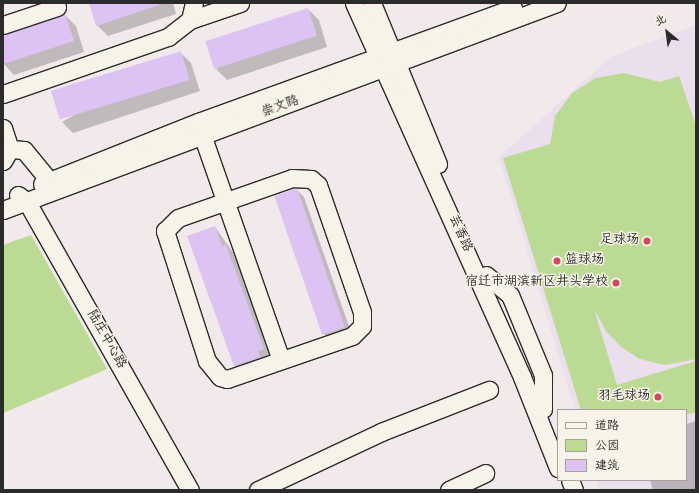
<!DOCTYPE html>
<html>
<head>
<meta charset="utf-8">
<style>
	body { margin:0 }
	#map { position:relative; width:699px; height:493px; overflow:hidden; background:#f2e9ea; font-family:"Gochi Hand","LXGW WenKai TC",sans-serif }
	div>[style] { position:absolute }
	.built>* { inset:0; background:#ebdeed }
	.green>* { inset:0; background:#bbda93 }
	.shadow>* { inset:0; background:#0003 }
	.building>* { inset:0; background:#dcc3f3; transform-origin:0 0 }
	.roads { filter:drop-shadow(1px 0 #2b2b2b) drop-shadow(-1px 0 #2b2b2b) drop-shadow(0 1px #2b2b2b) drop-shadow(0 -1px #2b2b2b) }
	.minor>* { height:17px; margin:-8.5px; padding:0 8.5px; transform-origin:8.5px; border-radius:8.5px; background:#f7f3e8 }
	.dots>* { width:11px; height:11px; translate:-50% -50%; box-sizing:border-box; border:2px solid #f7f3e8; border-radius:50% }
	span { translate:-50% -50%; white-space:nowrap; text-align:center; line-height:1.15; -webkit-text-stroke:3px #f7f3e8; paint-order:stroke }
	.street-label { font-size:13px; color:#2b2b2b }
	.poi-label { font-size:13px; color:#2b2b2b }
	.right { translate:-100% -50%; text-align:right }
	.left { translate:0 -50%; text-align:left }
	.frame { position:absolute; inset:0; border:4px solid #2b2b2b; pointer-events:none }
	.legend { position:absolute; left:557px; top:409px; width:130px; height:72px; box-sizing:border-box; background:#f7f3e8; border:1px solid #a5a39c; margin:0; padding:5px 7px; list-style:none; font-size:12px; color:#2b2b2b }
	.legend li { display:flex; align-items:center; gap:8px; height:20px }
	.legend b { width:20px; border:1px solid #a5a39c }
	.north { position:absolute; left:647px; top:12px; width:40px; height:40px; -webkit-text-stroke:3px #f7f3e8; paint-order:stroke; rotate:331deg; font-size:11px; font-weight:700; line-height:16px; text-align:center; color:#2b2b2b }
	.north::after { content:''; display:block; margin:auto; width:14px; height:18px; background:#2b2b2b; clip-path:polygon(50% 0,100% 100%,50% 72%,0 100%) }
</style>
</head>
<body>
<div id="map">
	<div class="built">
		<i style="clip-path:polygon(696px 25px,696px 490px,599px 490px,596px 480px,686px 480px,686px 410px,575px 410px,499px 157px,612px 56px)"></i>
	</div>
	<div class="green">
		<i style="clip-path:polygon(624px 73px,660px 82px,679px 76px,696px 126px,696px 359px,665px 365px,640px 359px,621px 347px,606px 331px,594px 309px,617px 385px,696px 361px,696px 412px,686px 415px,686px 410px,581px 410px,503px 158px,550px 144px,555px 116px,572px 93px,596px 78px)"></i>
		<i style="clip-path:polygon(31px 235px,107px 369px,3px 413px,3px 245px)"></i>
	</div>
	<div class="shadow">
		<i style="clip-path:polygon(90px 3px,173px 3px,176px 14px,108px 36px,97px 25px)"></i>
		<i style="clip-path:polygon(308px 9px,319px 20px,327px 47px,227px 80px,216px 69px)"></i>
		<i style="clip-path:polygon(65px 15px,76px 26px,84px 52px,14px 75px,3px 63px,3px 35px)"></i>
		<i style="clip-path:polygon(181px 53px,191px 63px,200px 91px,73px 133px,62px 122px)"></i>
		<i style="clip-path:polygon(296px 189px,304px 197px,352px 335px,332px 342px,324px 334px)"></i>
		<i style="clip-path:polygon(215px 227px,234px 254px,271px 357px,243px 373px,235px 366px)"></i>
		<i style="clip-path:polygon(696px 421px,696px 490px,653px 490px,650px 480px,686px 480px,686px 424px)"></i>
	</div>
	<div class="building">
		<i style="clip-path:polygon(89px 3px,158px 3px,159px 5px,96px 26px)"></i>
		<i style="left:308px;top:8px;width:29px;height:108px;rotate:72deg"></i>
		<i style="clip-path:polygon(65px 14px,74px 41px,3px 64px,3px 35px)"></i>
		<i style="left:181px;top:51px;width:30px;height:136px;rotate:73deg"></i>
		<i style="left:297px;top:188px;width:147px;height:24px;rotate:71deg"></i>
		<i style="clip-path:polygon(215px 226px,222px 246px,226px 245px,264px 349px,258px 351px,260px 357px,234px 366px,187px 236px)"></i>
	</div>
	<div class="roads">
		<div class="minor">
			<i style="left:354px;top:3px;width:410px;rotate:65.8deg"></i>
			<i style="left:522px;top:377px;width:98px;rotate:68.4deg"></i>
			<i style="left:372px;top:3px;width:174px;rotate:67.7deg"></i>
			<i style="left:190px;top:20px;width:53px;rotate:-18.8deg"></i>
			<i style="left:3px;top:25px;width:57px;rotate:-18.4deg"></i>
			<i style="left:3px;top:94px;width:175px;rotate:-19.1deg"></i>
			<i style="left:168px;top:37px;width:28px;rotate:-38deg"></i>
			<i style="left:190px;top:20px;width:17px;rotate:-77deg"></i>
			<i style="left:199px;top:126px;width:248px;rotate:70.7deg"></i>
			<i style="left:3px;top:128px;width:22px;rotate:72deg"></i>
			<i style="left:3px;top:161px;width:14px;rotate:-60deg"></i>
			<i style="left:10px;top:149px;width:14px;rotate:4deg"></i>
			<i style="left:24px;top:150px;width:50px;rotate:50.6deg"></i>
			<i style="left:292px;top:178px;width:19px;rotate:3deg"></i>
			<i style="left:311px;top:179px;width:9px;rotate:41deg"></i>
			<i style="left:318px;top:185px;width:134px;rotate:70.9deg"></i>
			<i style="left:362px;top:312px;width:14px;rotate:90deg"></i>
			<i style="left:362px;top:326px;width:14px;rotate:135deg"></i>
			<i style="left:352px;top:336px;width:132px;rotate:161deg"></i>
			<i style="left:227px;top:379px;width:7px;rotate:-164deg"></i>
			<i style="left:220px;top:377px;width:21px;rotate:-129deg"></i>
			<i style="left:207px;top:361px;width:137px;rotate:-107.9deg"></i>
			<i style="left:165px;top:231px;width:18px;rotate:-45deg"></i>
			<i style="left:178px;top:218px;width:121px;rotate:-19.3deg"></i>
			<i style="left:42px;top:184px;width:168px;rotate:-21.7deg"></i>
			<i style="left:198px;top:122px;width:335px;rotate:-19.9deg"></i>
			<i style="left:18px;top:195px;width:11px;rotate:38deg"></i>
			<i style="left:27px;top:202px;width:331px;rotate:60.5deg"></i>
			<i style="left:3px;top:210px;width:591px;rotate:-20.49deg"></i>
			<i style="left:486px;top:275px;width:31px;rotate:40deg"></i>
			<i style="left:510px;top:295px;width:87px;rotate:67.6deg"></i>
			<i style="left:543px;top:375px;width:34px;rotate:90deg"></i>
			<i style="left:570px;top:480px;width:11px;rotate:68deg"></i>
			<i style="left:258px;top:490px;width:136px;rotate:-25.2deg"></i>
			<i style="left:381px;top:432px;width:116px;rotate:-21.3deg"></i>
			<i style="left:449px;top:490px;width:40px;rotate:-25deg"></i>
		</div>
	</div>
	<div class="dots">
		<i style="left:647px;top:241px;background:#d1495b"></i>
		<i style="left:557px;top:261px;background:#d1495b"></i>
		<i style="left:616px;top:283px;background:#d1495b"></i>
		<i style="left:658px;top:397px;background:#d1495b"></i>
	</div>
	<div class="street-label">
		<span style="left:281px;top:108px;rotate:-20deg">崇文路</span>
		<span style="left:459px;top:234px;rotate:66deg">芸香路</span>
		<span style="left:105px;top:340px;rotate:60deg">陆庄中心路</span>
	</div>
	<div class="poi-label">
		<span class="right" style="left:639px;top:241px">足球场</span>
		<span class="left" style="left:565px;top:261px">篮球场</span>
		<span class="right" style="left:608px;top:283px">宿迁市湖滨新区井头学校</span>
		<span class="right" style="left:650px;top:397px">羽毛球场</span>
	</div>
	<div class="frame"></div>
	<ul class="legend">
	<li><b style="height:5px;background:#f7f3e8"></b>道路</li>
	<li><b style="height:11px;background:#bbda93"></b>公园</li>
	<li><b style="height:11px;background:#dcc3f3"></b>建筑</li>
	</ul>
	<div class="north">北</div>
</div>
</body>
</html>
